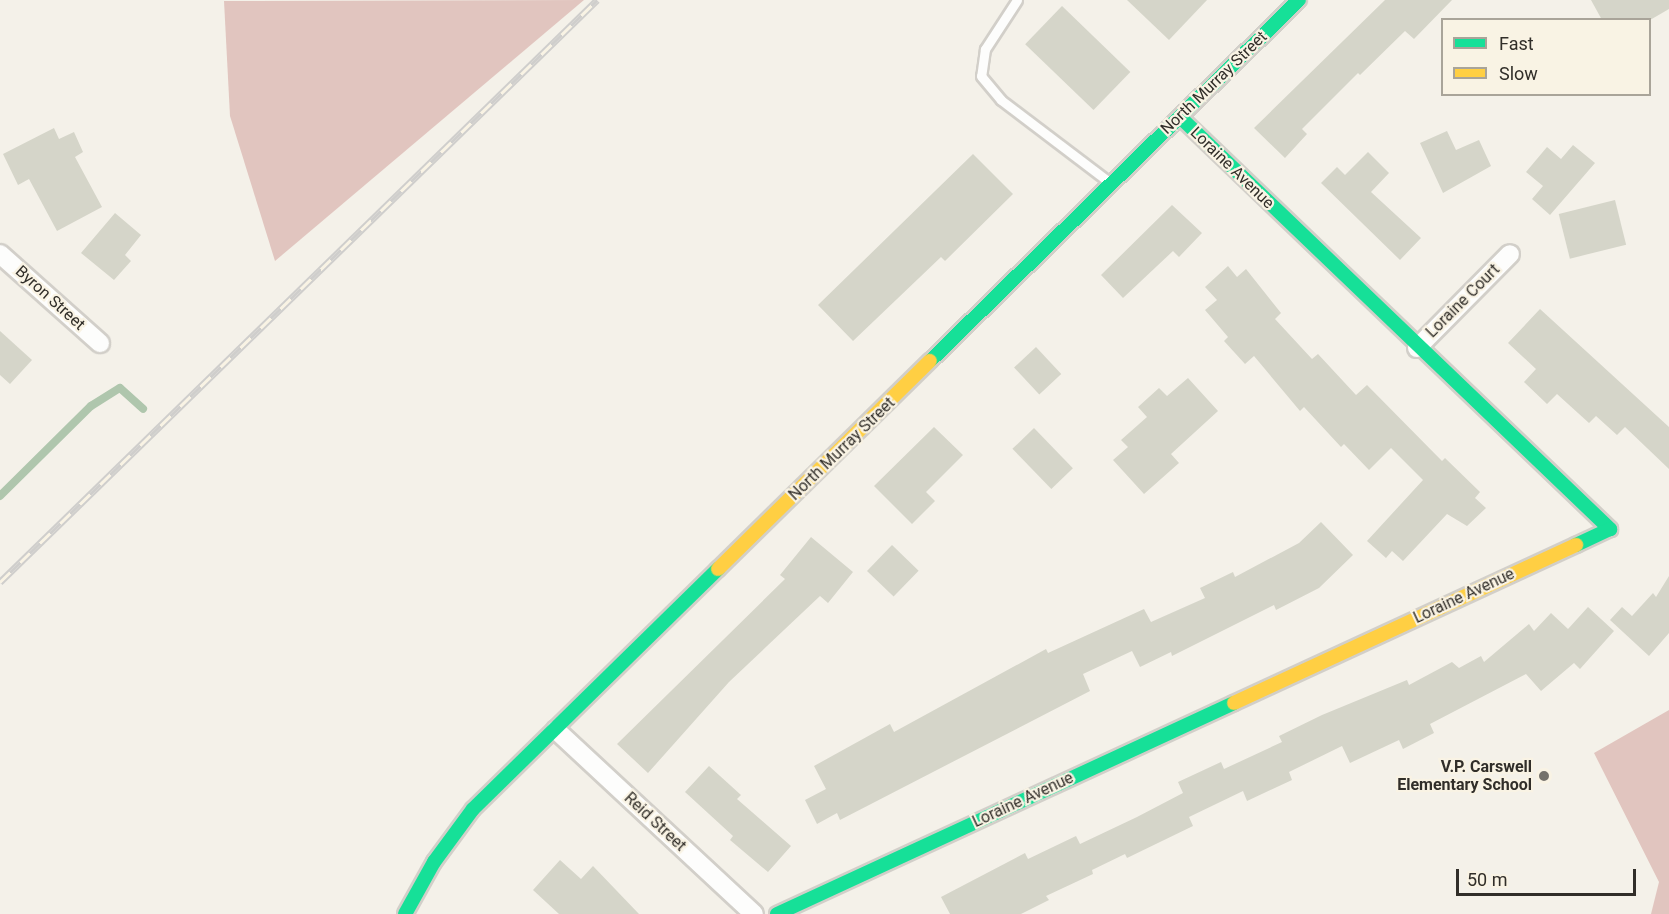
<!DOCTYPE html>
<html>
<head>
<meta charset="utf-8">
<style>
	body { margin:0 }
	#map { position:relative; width:1669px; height:914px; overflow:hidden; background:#f4f1e9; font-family:Roboto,sans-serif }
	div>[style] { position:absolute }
	.forest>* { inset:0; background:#e1c5bf }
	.stream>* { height:8px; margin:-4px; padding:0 4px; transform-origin:4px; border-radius:4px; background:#afc6ad }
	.building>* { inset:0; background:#d5d5c9; transform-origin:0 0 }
	.roads { filter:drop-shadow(2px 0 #d2cfc9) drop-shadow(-2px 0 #d2cfc9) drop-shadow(0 2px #d2cfc9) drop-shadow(0 -2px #d2cfc9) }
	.lane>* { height:9px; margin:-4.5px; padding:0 4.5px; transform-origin:4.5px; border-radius:4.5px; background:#fdfdfc }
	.street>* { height:18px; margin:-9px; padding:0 9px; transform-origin:9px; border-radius:9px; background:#fdfdfc }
	.fast>* { height:14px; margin:-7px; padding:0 7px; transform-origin:7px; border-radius:7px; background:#16e098 }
	.slow>* { height:14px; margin:-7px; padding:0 7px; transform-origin:7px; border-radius:7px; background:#ffcf43 }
	.rail>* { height:7px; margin-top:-3.5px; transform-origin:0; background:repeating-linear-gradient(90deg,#f9f3e4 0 14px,#cfcecc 0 28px); box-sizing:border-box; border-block:2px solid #cfcecc }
	.dots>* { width:16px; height:16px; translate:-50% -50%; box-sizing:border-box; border:3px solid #f9f3e4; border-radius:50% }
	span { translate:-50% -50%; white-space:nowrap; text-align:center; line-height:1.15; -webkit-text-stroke:4.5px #f9f3e4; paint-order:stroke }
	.street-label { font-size:16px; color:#312e29 }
	.poi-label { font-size:16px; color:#312e29; font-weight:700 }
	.right { translate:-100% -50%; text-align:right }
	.legend { position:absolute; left:1441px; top:18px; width:210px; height:78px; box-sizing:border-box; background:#f9f3e4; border:2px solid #a9a499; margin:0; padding:8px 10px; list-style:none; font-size:18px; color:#312e29 }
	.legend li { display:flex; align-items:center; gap:12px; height:30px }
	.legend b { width:30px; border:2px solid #a9a499 }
	.scale { position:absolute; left:1456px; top:869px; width:180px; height:27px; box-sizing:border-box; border:3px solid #312e29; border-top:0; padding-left:8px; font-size:18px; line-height:21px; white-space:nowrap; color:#312e29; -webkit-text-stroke:4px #f9f3e4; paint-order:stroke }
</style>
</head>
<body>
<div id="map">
	<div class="forest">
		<i style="clip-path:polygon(584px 0,275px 261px,230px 116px,224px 1px)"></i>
		<i style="clip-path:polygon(1669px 710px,1669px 914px,1651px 914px,1659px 882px,1594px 753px)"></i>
	</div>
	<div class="stream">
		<i style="left:0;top:496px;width:128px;rotate:-44.7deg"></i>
		<i style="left:91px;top:406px;width:34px;rotate:-32deg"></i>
		<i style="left:120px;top:388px;width:31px;rotate:42deg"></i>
	</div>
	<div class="building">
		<i style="clip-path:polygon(1127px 0,1207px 0,1169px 40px)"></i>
		<i style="clip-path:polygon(1385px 0,1452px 0,1414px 39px,1405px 31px,1360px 75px,1358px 73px,1302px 129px,1307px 134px,1285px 158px,1254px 128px)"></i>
		<i style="clip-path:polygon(1591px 0,1669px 0,1669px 9px,1650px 20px,1602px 20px)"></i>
		<i style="left:1062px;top:6px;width:95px;height:53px;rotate:44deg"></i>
		<i style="clip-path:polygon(54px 128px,59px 139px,74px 132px,83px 152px,75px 157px,102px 207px,57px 231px,29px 179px,18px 185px,3px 154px)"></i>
		<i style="clip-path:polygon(1447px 131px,1456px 150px,1479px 140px,1491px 166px,1443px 193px,1420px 143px)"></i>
		<i style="clip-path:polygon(1573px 145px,1595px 163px,1550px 215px,1532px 199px,1543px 186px,1526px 172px,1547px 147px,1561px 159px)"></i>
		<i style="clip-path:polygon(1368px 152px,1389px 173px,1371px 192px,1421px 238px,1400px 260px,1321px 183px,1337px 167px,1345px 175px)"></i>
		<i style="clip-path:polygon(973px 154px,1013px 194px,945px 261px,941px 257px,853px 341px,818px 305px)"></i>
		<i style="left:1615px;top:200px;width:46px;height:58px;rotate:76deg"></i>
		<i style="clip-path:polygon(1172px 205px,1202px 233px,1179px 257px,1173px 251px,1123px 298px,1101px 275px)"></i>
		<i style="clip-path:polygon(115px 213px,141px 235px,125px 255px,131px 261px,114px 280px,81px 253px)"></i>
		<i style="clip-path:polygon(1228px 266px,1237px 277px,1246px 269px,1281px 313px,1275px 319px,1312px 359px,1318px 354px,1356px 395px,1367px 385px,1442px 461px,1445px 458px,1480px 492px,1475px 498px,1486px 508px,1467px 526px,1447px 514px,1403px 561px,1392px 551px,1386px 558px,1367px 541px,1423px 480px,1391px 448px,1369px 470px,1344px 444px,1341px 447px,1304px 407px,1300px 411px,1254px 356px,1245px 364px,1224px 341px,1228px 337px,1205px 310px,1217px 300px,1205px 287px)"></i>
		<i style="clip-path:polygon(1540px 309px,1669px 427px,1669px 469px,1625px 427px,1617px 435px,1596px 416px,1589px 423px,1557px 394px,1547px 404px,1524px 382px,1536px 369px,1508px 343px)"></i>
		<i style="clip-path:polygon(0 331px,32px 360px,10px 384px,0 375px)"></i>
		<i style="left:1036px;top:347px;width:37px;height:30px;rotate:47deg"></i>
		<i style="clip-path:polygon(1188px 378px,1218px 411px,1171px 454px,1179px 463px,1144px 494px,1113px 460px,1128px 447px,1121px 440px,1147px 417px,1138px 407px,1159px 388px,1167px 396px)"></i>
		<i style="clip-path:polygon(934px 427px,963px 455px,926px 492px,935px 501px,912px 524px,874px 486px)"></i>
		<i style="left:1034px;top:428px;width:56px;height:30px;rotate:46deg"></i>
		<i style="clip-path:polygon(1321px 522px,1353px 555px,1319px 588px,1276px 610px,1274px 605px,1172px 656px,1171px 652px,1140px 667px,1132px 651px,1083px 674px,1090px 691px,840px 820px,837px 813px,817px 824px,805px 800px,826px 789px,814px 766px,890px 724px,894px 732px,1046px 649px,1048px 653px,1144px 609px,1151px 622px,1205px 598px,1200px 588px,1233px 572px,1235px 577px,1299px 543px)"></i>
		<i style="clip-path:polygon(811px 537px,853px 572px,828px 603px,820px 596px,729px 682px,648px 773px,617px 744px,785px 579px,780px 575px)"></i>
		<i style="left:892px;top:545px;width:37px;height:36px;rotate:44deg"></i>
		<i style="clip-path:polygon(1669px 576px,1669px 633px,1649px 656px,1610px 620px,1622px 607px,1632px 616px,1653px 593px,1656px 597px)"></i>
		<i style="clip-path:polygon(1588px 607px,1614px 631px,1580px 669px,1574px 663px,1541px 691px,1526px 674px,1430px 724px,1434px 733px,1403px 749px,1399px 740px,1350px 763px,1342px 746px,1289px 772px,1292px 780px,1247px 801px,1243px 791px,1189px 817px,1193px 826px,1127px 858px,1125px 854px,1092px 870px,1093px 874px,1046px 896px,1049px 900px,1021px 914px,950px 914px,941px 897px,1025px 853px,1028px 859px,1076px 836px,1080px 844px,1137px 817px,1183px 793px,1178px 782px,1221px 762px,1224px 769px,1282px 742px,1279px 736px,1322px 715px,1407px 680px,1409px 685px,1452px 662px,1459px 668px,1481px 656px,1484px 662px,1529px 624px,1534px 631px,1551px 613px,1568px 629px)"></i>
		<i style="clip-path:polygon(709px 766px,741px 795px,737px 799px,791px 846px,768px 872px,730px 840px,733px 836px,685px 792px)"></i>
		<i style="clip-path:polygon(560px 860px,581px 879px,593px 866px,639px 914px,559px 914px,533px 890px)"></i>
	</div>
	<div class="roads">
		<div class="lane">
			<i style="left:1017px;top:0;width:59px;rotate:123.1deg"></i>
			<i style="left:985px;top:49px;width:27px;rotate:98deg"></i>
			<i style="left:981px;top:76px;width:31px;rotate:50deg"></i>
			<i style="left:1001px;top:100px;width:136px;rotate:37.2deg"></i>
		</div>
		<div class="street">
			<i style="left:0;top:254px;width:134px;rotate:41.7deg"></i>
			<i style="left:1417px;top:348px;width:132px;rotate:-45.3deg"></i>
			<i style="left:556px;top:730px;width:270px;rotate:42.9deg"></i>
		</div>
		<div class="fast">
			<i style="left:1180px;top:117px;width:596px;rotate:43.78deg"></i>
			<i style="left:1610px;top:529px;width:38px;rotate:155deg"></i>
			<i style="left:930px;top:361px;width:516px;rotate:-44.37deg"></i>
			<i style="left:405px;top:914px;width:60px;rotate:-60.9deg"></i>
			<i style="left:434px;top:862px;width:66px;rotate:-53.7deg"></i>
			<i style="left:473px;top:809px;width:343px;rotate:-44.4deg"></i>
			<i style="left:777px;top:914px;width:503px;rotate:-24.78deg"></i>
		</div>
		<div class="slow">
			<i style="left:718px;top:569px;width:297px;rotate:-44.5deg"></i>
			<i style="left:1234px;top:703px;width:377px;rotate:-24.8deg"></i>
		</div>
	</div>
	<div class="rail">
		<i style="left:0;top:582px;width:834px;rotate:-44.27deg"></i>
	</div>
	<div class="dots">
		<i style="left:1544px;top:776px;background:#75726c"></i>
	</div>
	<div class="street-label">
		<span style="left:1214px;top:83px;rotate:-44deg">North Murray Street</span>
		<span style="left:1232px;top:168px;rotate:44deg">Loraine Avenue</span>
		<span style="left:50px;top:298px;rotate:42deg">Byron Street</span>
		<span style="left:1463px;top:301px;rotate:-45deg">Loraine Court</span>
		<span style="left:842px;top:449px;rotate:-44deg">North Murray Street</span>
		<span style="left:1464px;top:596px;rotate:-25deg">Loraine Avenue</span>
		<span style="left:1023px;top:800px;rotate:-25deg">Loraine Avenue</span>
		<span style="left:655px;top:822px;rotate:43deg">Reid Street</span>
	</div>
	<div class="poi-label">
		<span class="right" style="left:1532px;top:776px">V.P. Carswell<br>Elementary School</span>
	</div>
	<ul class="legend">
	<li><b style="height:8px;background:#16e098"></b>Fast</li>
	<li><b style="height:8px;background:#ffcf43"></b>Slow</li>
	</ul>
	<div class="scale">50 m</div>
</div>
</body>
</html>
